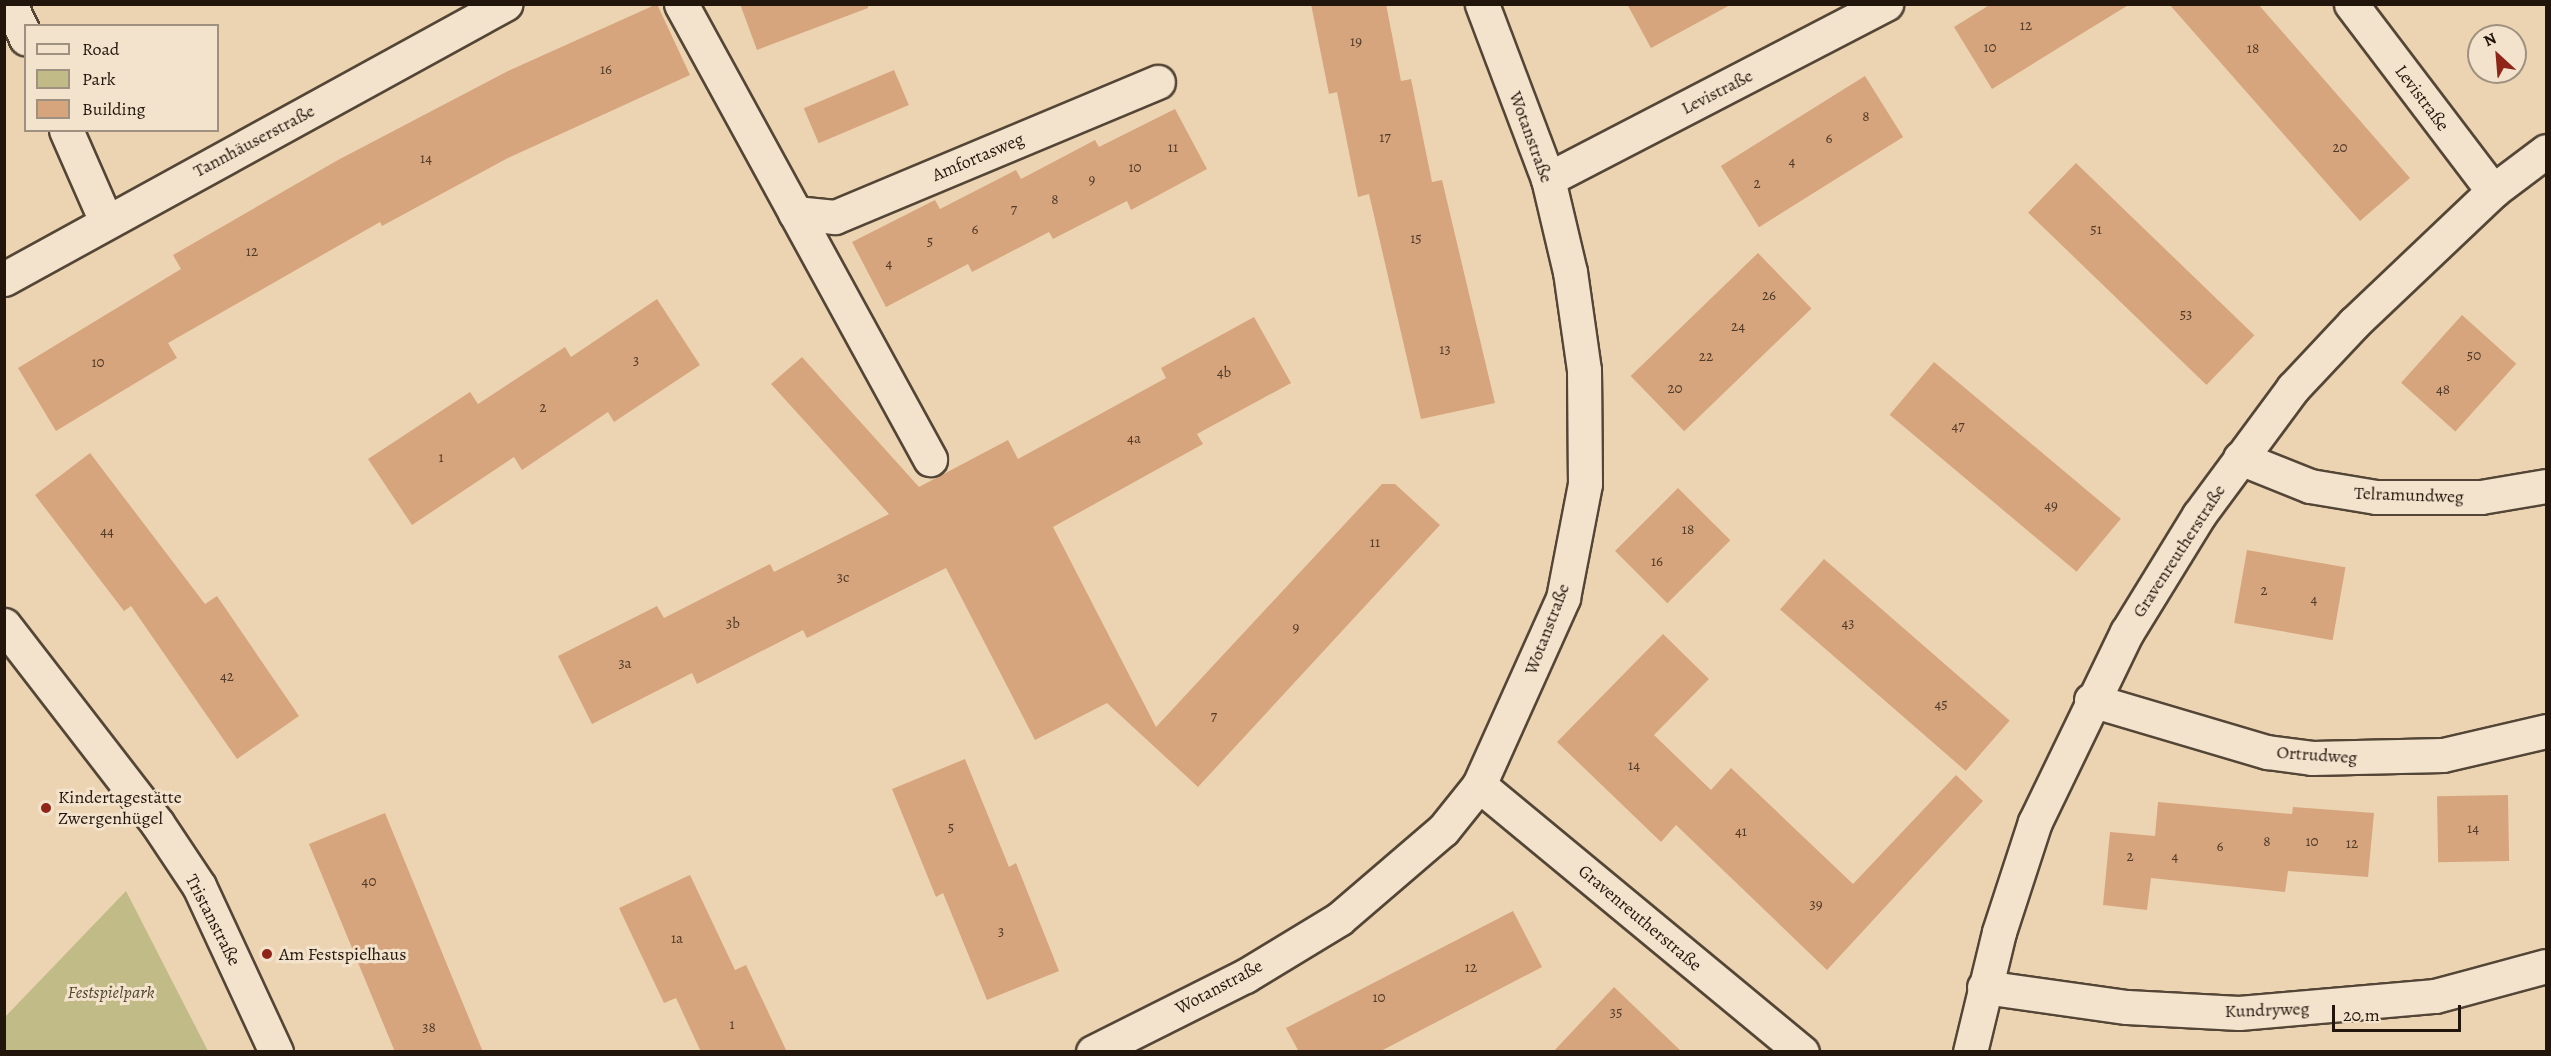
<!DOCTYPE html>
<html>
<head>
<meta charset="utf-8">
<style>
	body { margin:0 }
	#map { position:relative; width:2551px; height:1056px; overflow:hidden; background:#ecd4b2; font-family:Alegreya,serif }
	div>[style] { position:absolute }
	.green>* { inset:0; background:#c0bb87 }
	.building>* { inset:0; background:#d7a57d; transform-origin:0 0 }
	.roads { filter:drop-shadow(2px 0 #544636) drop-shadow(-2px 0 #544636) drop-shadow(0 2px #544636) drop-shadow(0 -2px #544636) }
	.street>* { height:33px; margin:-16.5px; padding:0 16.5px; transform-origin:16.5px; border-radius:16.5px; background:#f3e3cd }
	.dots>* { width:16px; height:16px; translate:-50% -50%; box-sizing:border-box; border:3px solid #f3e3cd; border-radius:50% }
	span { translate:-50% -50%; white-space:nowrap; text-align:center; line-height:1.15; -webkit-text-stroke:6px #f3e3cd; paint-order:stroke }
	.number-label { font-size:15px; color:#4f3a28 }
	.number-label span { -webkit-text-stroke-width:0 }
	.street-label { font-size:18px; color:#22160c }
	.poi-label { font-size:18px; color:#22160c }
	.left { translate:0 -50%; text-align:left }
	.park-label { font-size:18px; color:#514831; font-style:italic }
	.frame { position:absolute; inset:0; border:6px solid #22160c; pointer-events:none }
	.legend { position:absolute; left:24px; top:24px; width:195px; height:108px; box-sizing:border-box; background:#f3e3cd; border:2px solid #9f9180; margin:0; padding:8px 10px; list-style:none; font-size:18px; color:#22160c }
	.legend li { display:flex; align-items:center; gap:12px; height:30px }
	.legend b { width:30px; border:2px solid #9f9180 }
	.north { position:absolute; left:2467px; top:24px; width:60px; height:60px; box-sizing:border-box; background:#f3e3cd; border:2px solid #9f9180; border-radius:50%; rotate:334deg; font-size:16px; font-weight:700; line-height:24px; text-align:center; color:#22160c }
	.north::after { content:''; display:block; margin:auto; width:21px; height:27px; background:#8f2418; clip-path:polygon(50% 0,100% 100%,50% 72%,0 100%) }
	.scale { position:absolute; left:2332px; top:1005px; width:129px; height:27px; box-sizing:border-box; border:3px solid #22160c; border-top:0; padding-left:8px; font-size:18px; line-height:21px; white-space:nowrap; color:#22160c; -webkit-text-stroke:4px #f3e3cd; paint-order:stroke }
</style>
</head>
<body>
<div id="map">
	<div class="green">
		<i style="clip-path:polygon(126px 891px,208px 1051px,5px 1051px,5px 1017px)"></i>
	</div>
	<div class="building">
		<i style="clip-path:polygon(657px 4px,690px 75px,506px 159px,382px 226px,380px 222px,168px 343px,177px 358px,56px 431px,18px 368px,181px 269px,173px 255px,338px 160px,508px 71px)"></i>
		<i style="clip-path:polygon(740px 4px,868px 4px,868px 8px,757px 50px)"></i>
		<i style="clip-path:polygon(1311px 4px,1386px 4px,1401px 81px,1411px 79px,1432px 182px,1442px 180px,1495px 403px,1421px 419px,1369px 194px,1358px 197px,1337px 92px,1329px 94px)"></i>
		<i style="clip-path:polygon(1627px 4px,1732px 4px,1651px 48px)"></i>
		<i style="clip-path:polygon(1991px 4px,2130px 4px,1992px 89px,1954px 27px)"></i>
		<i style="clip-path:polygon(2169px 4px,2258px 4px,2410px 178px,2360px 221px)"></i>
		<i style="left:894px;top:70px;width:38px;height:98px;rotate:67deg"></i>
		<i style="left:1865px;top:76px;width:72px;height:170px;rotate:58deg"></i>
		<i style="clip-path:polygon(1175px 109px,1207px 169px,1131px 210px,1127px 201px,1053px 239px,1049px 232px,972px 272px,968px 264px,886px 307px,852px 242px,935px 200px,940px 209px,1016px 170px,1021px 179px,1095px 140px,1099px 147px)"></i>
		<i style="left:2076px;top:163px;width:248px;height:69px;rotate:44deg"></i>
		<i style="left:1758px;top:253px;width:77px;height:177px;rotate:46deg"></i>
		<i style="clip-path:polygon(657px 299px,700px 365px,614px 422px,608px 412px,522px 470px,514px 457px,412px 525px,368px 459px,470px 392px,478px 404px,565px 347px,571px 357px)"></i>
		<i style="left:2462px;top:315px;width:73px;height:91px;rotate:42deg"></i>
		<i style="clip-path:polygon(1254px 317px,1291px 383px,1197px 434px,1203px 444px,1053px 527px,1156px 727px,1382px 484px,1395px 484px,1440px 525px,1198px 787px,1107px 703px,1035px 740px,946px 568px,807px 638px,803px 630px,697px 684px,692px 673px,592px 724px,558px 656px,657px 606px,664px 618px,770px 564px,774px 572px,889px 514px,771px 384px,802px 357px,919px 487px,1008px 440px,1018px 459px,1166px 378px,1161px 368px)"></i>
		<i style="left:1934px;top:362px;width:244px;height:69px;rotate:40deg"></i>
		<i style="clip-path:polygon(90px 453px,205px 604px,217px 596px,299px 716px,237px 759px,131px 606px,124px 611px,35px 495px)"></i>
		<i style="left:1678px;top:488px;width:74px;height:89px;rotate:45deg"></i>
		<i style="left:2247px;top:550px;width:100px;height:74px;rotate:10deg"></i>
		<i style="left:1824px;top:559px;width:246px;height:67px;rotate:41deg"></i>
		<i style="clip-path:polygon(1663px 634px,1709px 679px,1654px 735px,1711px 790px,1731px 768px,1853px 884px,1956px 775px,1983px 801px,1827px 970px,1676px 825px,1661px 842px,1557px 742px)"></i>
		<i style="clip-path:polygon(965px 759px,1009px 867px,1016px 863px,1059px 971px,987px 1000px,943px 893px,936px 897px,892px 789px)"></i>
		<i style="left:2508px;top:795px;width:66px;height:71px;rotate:89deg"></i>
		<i style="clip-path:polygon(2158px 802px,2292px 814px,2293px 807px,2374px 813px,2368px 877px,2288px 871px,2285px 892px,2151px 878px,2147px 910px,2103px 905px,2110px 832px,2155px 836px)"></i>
		<i style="clip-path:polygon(385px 813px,450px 972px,483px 1052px,395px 1052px,309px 844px)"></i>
		<i style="clip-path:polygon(690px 875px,735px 970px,746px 965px,787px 1052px,701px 1052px,676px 998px,664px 1003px,619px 908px)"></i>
		<i style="clip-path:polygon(1513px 911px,1542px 967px,1379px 1052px,1299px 1052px,1286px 1028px)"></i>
		<i style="clip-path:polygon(1614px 987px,1682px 1052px,1553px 1052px)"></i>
	</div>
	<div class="roads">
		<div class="street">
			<i style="left:10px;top:4px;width:38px;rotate:65deg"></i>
			<i style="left:681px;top:4px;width:519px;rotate:61.31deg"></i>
			<i style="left:2351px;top:4px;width:235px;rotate:52.8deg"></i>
			<i style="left:66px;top:130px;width:99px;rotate:66.3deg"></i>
			<i style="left:1548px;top:179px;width:381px;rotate:-27.4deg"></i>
			<i style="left:795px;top:213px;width:40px;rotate:5.7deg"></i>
			<i style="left:835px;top:217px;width:350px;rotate:-22.7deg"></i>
			<i style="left:4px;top:279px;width:572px;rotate:-28.76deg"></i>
			<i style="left:2240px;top:458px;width:75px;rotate:21.8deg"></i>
			<i style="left:2310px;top:486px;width:67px;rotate:9.5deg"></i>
			<i style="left:2376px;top:497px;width:105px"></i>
			<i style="left:2481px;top:497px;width:66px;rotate:-9.6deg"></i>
			<i style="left:4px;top:625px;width:250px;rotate:52.3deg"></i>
			<i style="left:157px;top:823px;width:76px;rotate:56.3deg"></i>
			<i style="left:199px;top:886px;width:183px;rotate:65.1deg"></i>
			<i style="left:2091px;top:700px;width:184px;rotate:16.5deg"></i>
			<i style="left:2267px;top:752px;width:45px;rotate:7.6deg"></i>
			<i style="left:2312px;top:758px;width:131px;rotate:-1.3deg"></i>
			<i style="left:2443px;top:755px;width:106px;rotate:-13.1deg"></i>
			<i style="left:1479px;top:785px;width:419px;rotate:39.6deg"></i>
			<i style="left:1984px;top:987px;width:144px;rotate:8deg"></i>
			<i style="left:2127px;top:1007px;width:112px;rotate:3.1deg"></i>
			<i style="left:2239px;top:1013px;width:197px;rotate:-5deg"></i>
			<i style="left:2435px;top:996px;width:115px;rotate:-15.1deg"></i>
			<i style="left:1093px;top:1052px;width:170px;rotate:-26.6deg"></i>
			<i style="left:1245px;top:976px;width:110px;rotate:-31.2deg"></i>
			<i style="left:1339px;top:919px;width:137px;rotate:-40.6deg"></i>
			<i style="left:1443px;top:830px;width:58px;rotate:-51.3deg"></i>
			<i style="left:1479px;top:785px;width:205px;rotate:-65.8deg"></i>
			<i style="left:1563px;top:598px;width:116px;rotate:-79.1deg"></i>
			<i style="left:1585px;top:484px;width:114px;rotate:-90.5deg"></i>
			<i style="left:1584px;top:370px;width:99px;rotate:-98.1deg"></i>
			<i style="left:1570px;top:272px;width:96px;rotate:-103.3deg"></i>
			<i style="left:1548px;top:179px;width:187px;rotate:-110.7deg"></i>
			<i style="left:1970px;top:1052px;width:123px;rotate:-76.4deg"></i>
			<i style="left:1999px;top:932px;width:116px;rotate:-71.9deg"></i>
			<i style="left:2035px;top:822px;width:211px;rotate:-64.2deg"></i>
			<i style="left:2127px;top:632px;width:137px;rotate:-58.4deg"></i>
			<i style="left:2199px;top:515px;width:158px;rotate:-53.5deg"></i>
			<i style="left:2293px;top:388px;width:89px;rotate:-46.8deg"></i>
			<i style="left:2354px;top:323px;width:192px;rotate:-43.5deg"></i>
			<i style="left:2493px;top:191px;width:66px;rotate:-37deg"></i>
		</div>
	</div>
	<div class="dots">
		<i style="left:46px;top:808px;background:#8f2418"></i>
		<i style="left:267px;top:954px;background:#8f2418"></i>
	</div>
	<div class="number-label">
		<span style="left:2026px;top:26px">12</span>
		<span style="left:1356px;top:42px">19</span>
		<span style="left:1990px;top:48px">10</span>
		<span style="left:2253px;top:49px">18</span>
		<span style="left:606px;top:70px">16</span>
		<span style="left:1866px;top:117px">8</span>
		<span style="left:1385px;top:138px">17</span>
		<span style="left:1829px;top:139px">6</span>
		<span style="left:1173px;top:148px">11</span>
		<span style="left:2340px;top:148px">20</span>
		<span style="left:426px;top:159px">14</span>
		<span style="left:1792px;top:162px">4</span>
		<span style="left:1135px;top:168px">10</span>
		<span style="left:1092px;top:180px">9</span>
		<span style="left:1757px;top:184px">2</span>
		<span style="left:1055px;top:200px">8</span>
		<span style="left:1014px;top:210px">7</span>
		<span style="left:975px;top:230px">6</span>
		<span style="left:2096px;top:230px">51</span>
		<span style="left:1416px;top:239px">15</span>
		<span style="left:930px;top:242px">5</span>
		<span style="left:252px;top:252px">12</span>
		<span style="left:889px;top:264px">4</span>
		<span style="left:1769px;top:296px">26</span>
		<span style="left:2186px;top:315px">53</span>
		<span style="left:1738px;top:327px">24</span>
		<span style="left:1445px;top:350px">13</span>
		<span style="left:2474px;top:356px">50</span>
		<span style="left:1706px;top:357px">22</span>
		<span style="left:636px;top:361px">3</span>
		<span style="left:98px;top:363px">10</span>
		<span style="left:1224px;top:373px">4b</span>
		<span style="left:1675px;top:389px">20</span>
		<span style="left:2443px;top:390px">48</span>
		<span style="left:543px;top:408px">2</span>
		<span style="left:1958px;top:427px">47</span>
		<span style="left:1134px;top:439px">4a</span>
		<span style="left:441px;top:458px">1</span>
		<span style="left:2051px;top:506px">49</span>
		<span style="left:1688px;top:530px">18</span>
		<span style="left:107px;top:532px">44</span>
		<span style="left:1375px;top:543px">11</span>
		<span style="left:1657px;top:562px">16</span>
		<span style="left:843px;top:578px">3c</span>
		<span style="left:2264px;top:591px">2</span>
		<span style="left:2314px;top:600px">4</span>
		<span style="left:733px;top:624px">3b</span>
		<span style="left:1848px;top:624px">43</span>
		<span style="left:1296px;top:628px">9</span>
		<span style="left:625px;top:664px">3a</span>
		<span style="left:227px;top:677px">42</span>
		<span style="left:1941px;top:705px">45</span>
		<span style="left:1214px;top:717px">7</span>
		<span style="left:1634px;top:766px">14</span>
		<span style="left:951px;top:828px">5</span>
		<span style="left:2473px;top:829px">14</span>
		<span style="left:1741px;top:832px">41</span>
		<span style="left:2267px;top:842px">8</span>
		<span style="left:2312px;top:842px">10</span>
		<span style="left:2352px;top:844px">12</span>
		<span style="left:2220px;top:847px">6</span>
		<span style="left:2130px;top:857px">2</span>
		<span style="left:2175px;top:857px">4</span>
		<span style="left:369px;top:882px">40</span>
		<span style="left:1816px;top:905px">39</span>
		<span style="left:1001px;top:932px">3</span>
		<span style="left:677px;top:939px">1a</span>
		<span style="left:1471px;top:968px">12</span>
		<span style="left:1379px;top:998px">10</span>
		<span style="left:1616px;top:1013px">35</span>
		<span style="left:732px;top:1025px">1</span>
		<span style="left:429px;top:1028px">38</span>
	</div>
	<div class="street-label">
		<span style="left:1717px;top:92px;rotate:-27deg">Levistraße</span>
		<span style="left:2422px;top:98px;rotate:53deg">Levistraße</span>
		<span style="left:1531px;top:137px;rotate:70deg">Wotanstraße</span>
		<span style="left:254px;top:141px;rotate:-28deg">Tannhäuserstraße</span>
		<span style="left:978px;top:157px;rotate:-23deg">Amfortasweg</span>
		<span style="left:2409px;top:495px;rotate:2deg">Telramundweg</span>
		<span style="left:2179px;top:551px;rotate:-57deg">Gravenreutherstraße</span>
		<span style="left:1547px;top:629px;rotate:-69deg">Wotanstraße</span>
		<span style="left:2317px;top:755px;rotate:4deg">Ortrudweg</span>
		<span style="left:1640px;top:918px;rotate:40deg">Gravenreutherstraße</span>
		<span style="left:213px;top:920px;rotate:63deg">Tristanstraße</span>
		<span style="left:1219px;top:987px;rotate:-28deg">Wotanstraße</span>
		<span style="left:2267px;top:1010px;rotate:-2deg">Kundryweg</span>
	</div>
	<div class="poi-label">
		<span class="left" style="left:58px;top:808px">Kindertagestätte<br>Zwergenhügel</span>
		<span class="left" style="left:279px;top:954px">Am Festspielhaus</span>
	</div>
	<div class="park-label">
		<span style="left:111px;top:992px">Festspielpark</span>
	</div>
	<div class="frame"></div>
	<ul class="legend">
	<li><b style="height:8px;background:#f3e3cd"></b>Road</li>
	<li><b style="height:16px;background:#c0bb87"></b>Park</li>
	<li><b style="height:16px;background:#d7a57d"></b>Building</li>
	</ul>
	<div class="north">N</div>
	<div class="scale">20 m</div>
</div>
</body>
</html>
